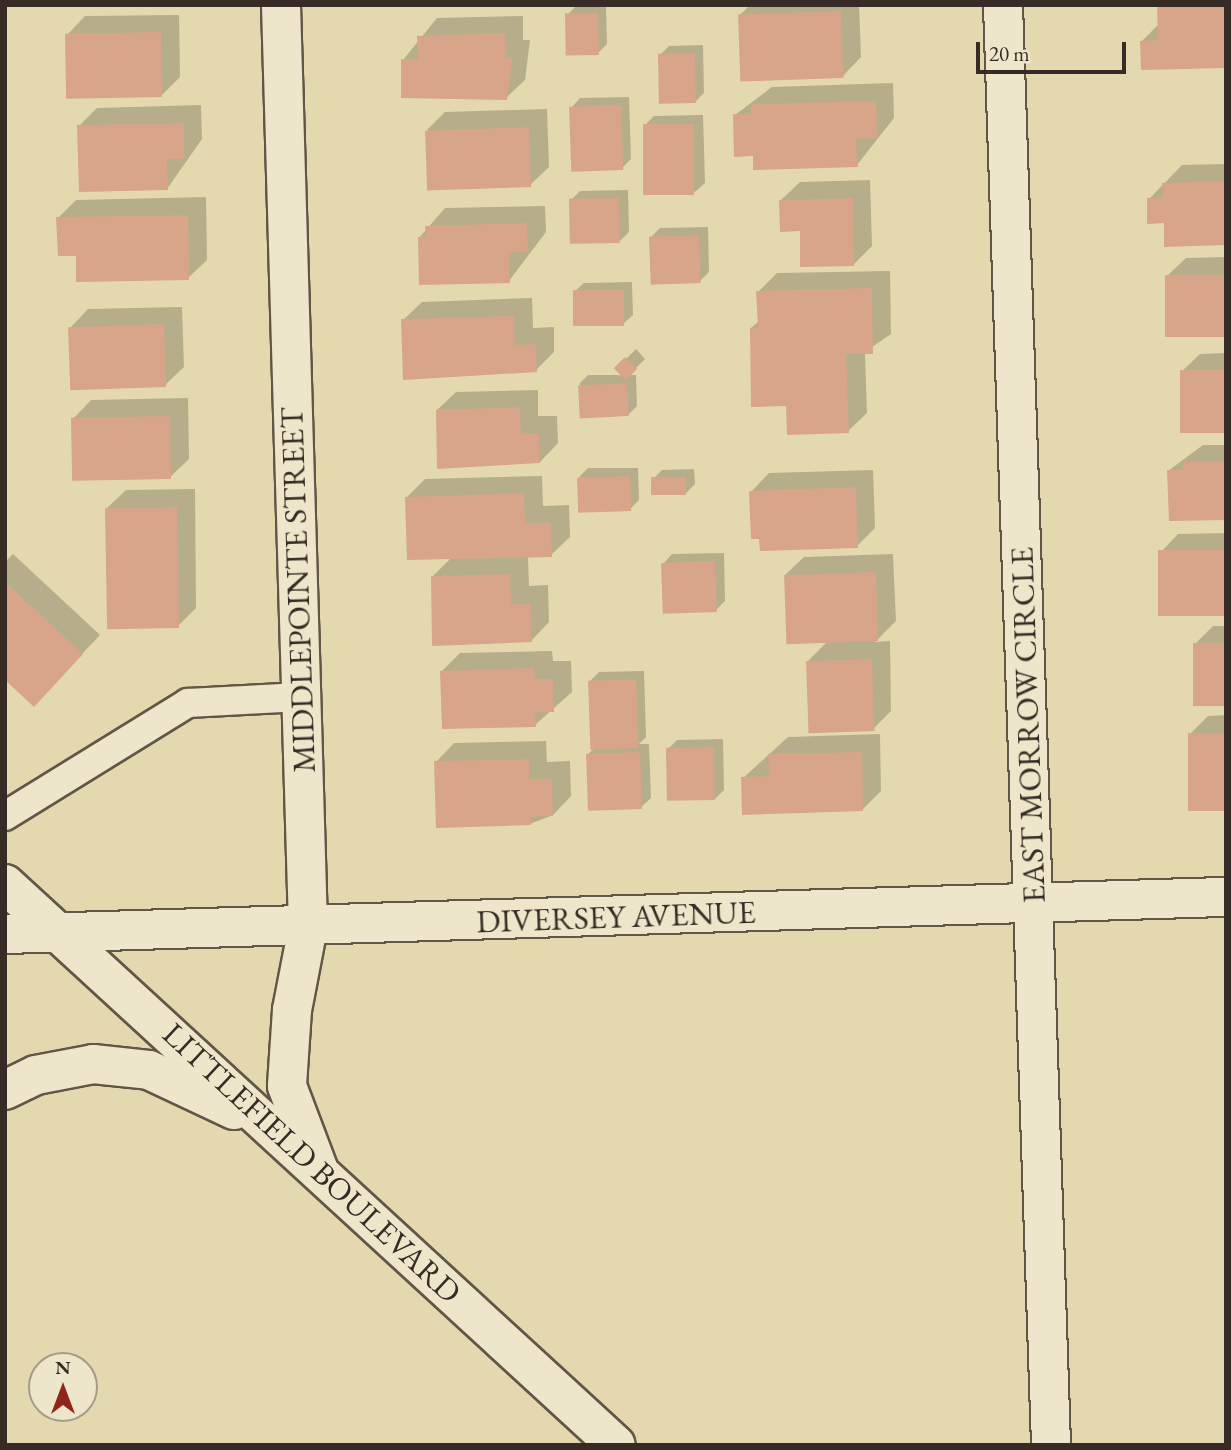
<!DOCTYPE html>
<html>
<head>
<meta charset="utf-8">
<style>
	body { margin:0 }
	#map { position:relative; width:1231px; height:1450px; overflow:hidden; background:#e4d9ae; font-family:"EB Garamond",serif }
	div>[style] { position:absolute }
	.shadow>* { inset:0; background:#0003 }
	.building>* { inset:0; background:#d8a48a; transform-origin:0 0 }
	.roads { filter:drop-shadow(2px 0 #625647) drop-shadow(-2px 0 #625647) drop-shadow(0 2px #625647) drop-shadow(0 -2px #625647) }
	.lane>* { height:28px; margin:-14px; padding:0 14px; transform-origin:14px; border-radius:14px; background:#ede6ca }
	.street>* { height:38px; margin:-19px; padding:0 19px; transform-origin:19px; border-radius:19px; background:#ede6ca }
	span { translate:-50% -50%; white-space:nowrap; text-align:center; line-height:1.15; -webkit-text-stroke:5px #ede6ca; paint-order:stroke }
	.street-label { font-size:32px; color:#372b25 }
	.frame { position:absolute; inset:0; border:7px solid #372b25; pointer-events:none }
	.north { position:absolute; left:28px; top:1352px; width:70px; height:70px; box-sizing:border-box; background:#ede6ca; border:2px solid #a49b88; border-radius:50%; rotate:0deg; font-size:19px; font-weight:700; line-height:28px; text-align:center; color:#372b25 }
	.north::after { content:''; display:block; margin:auto; width:24px; height:32px; background:#8f2418; clip-path:polygon(50% 0,100% 100%,50% 72%,0 100%) }
	.scale { position:absolute; left:976px; top:42px; width:150px; height:32px; box-sizing:border-box; border:4px solid #372b25; border-top:0; padding-left:9px; font-size:21px; line-height:24px; white-space:nowrap; color:#372b25; -webkit-text-stroke:5px #ede6ca; paint-order:stroke }
</style>
</head>
<body>
<div id="map">
	<div class="shadow">
		<i style="clip-path:polygon(59px 5px,121px 5px,59px 6px)"></i>
		<i style="clip-path:polygon(606px 5px,607px 44px,598px 53px,567px 15px,576px 6px)"></i>
		<i style="clip-path:polygon(750px 5px,859px 5px,861px 57px,843px 76px,740px 15px)"></i>
		<i style="clip-path:polygon(179px 15px,180px 77px,162px 95px,67px 35px,85px 16px)"></i>
		<i style="clip-path:polygon(523px 16px,523px 40px,530px 40px,525px 80px,506px 98px,403px 60px,437px 18px)"></i>
		<i style="clip-path:polygon(1159px 24px,1226px 66px,1142px 41px)"></i>
		<i style="clip-path:polygon(703px 45px,704px 93px,695px 102px,660px 55px,669px 46px)"></i>
		<i style="clip-path:polygon(893px 83px,894px 118px,857px 165px,754px 154px,735px 115px,772px 87px)"></i>
		<i style="clip-path:polygon(629px 97px,631px 159px,622px 168px,571px 108px,580px 98px)"></i>
		<i style="clip-path:polygon(201px 105px,202px 139px,167px 189px,79px 126px,97px 108px)"></i>
		<i style="clip-path:polygon(547px 109px,549px 167px,530px 185px,427px 130px,445px 112px)"></i>
		<i style="clip-path:polygon(703px 115px,705px 183px,695px 192px,645px 125px,654px 116px)"></i>
		<i style="clip-path:polygon(1226px 164px,1226px 243px,1165px 221px,1149px 199px,1182px 165px)"></i>
		<i style="clip-path:polygon(870px 180px,872px 246px,854px 264px,802px 230px,781px 200px,800px 182px)"></i>
		<i style="clip-path:polygon(628px 190px,629px 232px,620px 241px,571px 200px,580px 191px)"></i>
		<i style="clip-path:polygon(206px 197px,207px 260px,188px 278px,77px 254px,58px 218px,76px 200px)"></i>
		<i style="clip-path:polygon(545px 206px,546px 232px,509px 281px,419px 238px,445px 208px)"></i>
		<i style="clip-path:polygon(708px 227px,709px 272px,700px 281px,651px 237px,660px 228px)"></i>
		<i style="clip-path:polygon(1226px 257px,1226px 335px,1167px 276px,1186px 258px)"></i>
		<i style="clip-path:polygon(890px 271px,891px 334px,865px 352px,867px 413px,848px 431px,788px 405px,751px 328px,759px 321px,758px 292px,777px 273px)"></i>
		<i style="clip-path:polygon(632px 282px,633px 315px,623px 324px,574px 292px,584px 283px)"></i>
		<i style="clip-path:polygon(532px 298px,533px 328px,554px 327px,554px 352px,536px 370px,403px 320px,422px 302px)"></i>
		<i style="clip-path:polygon(182px 307px,184px 367px,165px 385px,70px 328px,88px 309px)"></i>
		<i style="clip-path:polygon(636px 349px,645px 359px,629px 375px,636px 375px,637px 406px,628px 415px,579px 384px,588px 375px,623px 375px,616px 369px)"></i>
		<i style="clip-path:polygon(1226px 353px,1226px 431px,1181px 372px,1200px 354px)"></i>
		<i style="clip-path:polygon(538px 390px,538px 416px,557px 416px,558px 443px,540px 462px,437px 410px,456px 392px)"></i>
		<i style="clip-path:polygon(188px 398px,189px 459px,170px 477px,73px 419px,91px 400px)"></i>
		<i style="clip-path:polygon(1203px 445px,1226px 445px,1226px 518px,1168px 471px)"></i>
		<i style="clip-path:polygon(588px 468px,638px 468px,639px 500px,630px 509px,579px 477px)"></i>
		<i style="clip-path:polygon(694px 469px,695px 484px,686px 493px,653px 479px,662px 470px)"></i>
		<i style="clip-path:polygon(873px 470px,875px 528px,857px 546px,751px 492px,769px 473px)"></i>
		<i style="clip-path:polygon(542px 476px,543px 506px,569px 505px,570px 537px,551px 555px,528px 556px,529px 586px,548px 585px,549px 622px,531px 641px,432px 577px,452px 557px,407px 497px,425px 479px)"></i>
		<i style="clip-path:polygon(195px 489px,196px 608px,178px 626px,107px 508px,126px 490px)"></i>
		<i style="clip-path:polygon(1226px 533px,1226px 614px,1160px 553px,1178px 534px)"></i>
		<i style="clip-path:polygon(724px 553px,725px 601px,716px 610px,663px 564px,672px 554px)"></i>
		<i style="clip-path:polygon(13px 554px,100px 635px,52px 686px,5px 678px,5px 562px)"></i>
		<i style="clip-path:polygon(893px 554px,896px 621px,875px 642px,890px 641px,891px 711px,873px 729px,808px 661px,828px 641px,785px 575px,804px 557px)"></i>
		<i style="clip-path:polygon(1213px 626px,1226px 626px,1226px 704px,1194px 645px)"></i>
		<i style="clip-path:polygon(552px 651px,553px 661px,571px 661px,572px 692px,535px 725px,442px 671px,460px 653px)"></i>
		<i style="clip-path:polygon(644px 671px,646px 737px,639px 744px,649px 744px,651px 798px,641px 807px,588px 754px,596px 747px,590px 681px,599px 672px)"></i>
		<i style="clip-path:polygon(1226px 715px,1226px 808px,1190px 734px,1208px 716px)"></i>
		<i style="clip-path:polygon(880px 734px,881px 791px,862px 810px,743px 778px,788px 737px)"></i>
		<i style="clip-path:polygon(723px 739px,724px 790px,715px 799px,668px 749px,677px 740px)"></i>
		<i style="clip-path:polygon(546px 741px,547px 762px,570px 761px,571px 796px,553px 815px,530px 824px,436px 762px,454px 743px)"></i>
	</div>
	<div class="building">
		<i style="clip-path:polygon(1157px 5px,1226px 5px,1226px 68px,1141px 70px,1140px 41px,1158px 40px)"></i>
		<i style="left:841px;top:11px;width:67px;height:103px;rotate:88deg"></i>
		<i style="left:598px;top:13px;width:42px;height:33px;rotate:89deg"></i>
		<i style="left:161px;top:32px;width:65px;height:96px;rotate:89deg"></i>
		<i style="clip-path:polygon(505px 33px,506px 57px,513px 57px,507px 100px,401px 98px,401px 59px,418px 59px,417px 36px)"></i>
		<i style="left:695px;top:53px;width:50px;height:37px;rotate:89deg"></i>
		<i style="clip-path:polygon(876px 101px,877px 138px,856px 139px,858px 167px,753px 170px,753px 156px,734px 157px,733px 114px,751px 114px,751px 104px)"></i>
		<i style="left:621px;top:105px;width:65px;height:52px;rotate:88deg"></i>
		<i style="clip-path:polygon(184px 123px,184px 159px,167px 159px,168px 190px,79px 192px,77px 125px)"></i>
		<i style="left:643px;top:124px;width:51px;height:71px"></i>
		<i style="left:529px;top:127px;width:60px;height:104px;rotate:88deg"></i>
		<i style="clip-path:polygon(1226px 181px,1226px 245px,1164px 247px,1164px 223px,1147px 224px,1147px 198px,1163px 197px,1162px 183px)"></i>
		<i style="left:619px;top:198px;width:45px;height:50px;rotate:89deg"></i>
		<i style="clip-path:polygon(853px 198px,854px 266px,800px 267px,800px 231px,780px 232px,779px 200px)"></i>
		<i style="clip-path:polygon(188px 215px,189px 280px,76px 282px,76px 256px,58px 256px,56px 217px)"></i>
		<i style="clip-path:polygon(527px 223px,528px 252px,509px 253px,510px 283px,419px 285px,418px 237px,426px 237px,425px 226px)"></i>
		<i style="left:699px;top:235px;width:48px;height:50px;rotate:88deg"></i>
		<i style="left:1226px;top:275px;width:62px;height:61px;rotate:90deg"></i>
		<i style="clip-path:polygon(872px 288px,873px 354px,846px 354px,849px 433px,787px 435px,786px 406px,751px 407px,750px 328px,758px 327px,756px 291px)"></i>
		<i style="left:624px;top:290px;width:36px;height:51px;rotate:90deg"></i>
		<i style="clip-path:polygon(514px 316px,515px 345px,536px 344px,537px 372px,403px 380px,401px 319px)"></i>
		<i style="left:164px;top:324px;width:63px;height:96px;rotate:88deg"></i>
		<i style="left:625px;top:357px;width:17px;height:16px;rotate:45deg"></i>
		<i style="left:1226px;top:370px;width:63px;height:46px;rotate:90deg"></i>
		<i style="left:627px;top:383px;width:33px;height:49px;rotate:87deg"></i>
		<i style="clip-path:polygon(520px 407px,521px 434px,539px 434px,540px 463px,437px 469px,436px 410px)"></i>
		<i style="left:170px;top:416px;width:63px;height:99px;rotate:89deg"></i>
		<i style="clip-path:polygon(1226px 461px,1226px 520px,1169px 521px,1167px 470px,1183px 470px,1183px 462px)"></i>
		<i style="left:630px;top:476px;width:35px;height:53px;rotate:88deg"></i>
		<i style="left:686px;top:477px;width:18px;height:35px;rotate:90deg"></i>
		<i style="clip-path:polygon(856px 487px,858px 548px,760px 551px,759px 539px,751px 539px,749px 491px)"></i>
		<i style="clip-path:polygon(524px 493px,525px 523px,551px 523px,552px 557px,407px 560px,405px 497px)"></i>
		<i style="left:177px;top:507px;width:121px;height:72px;rotate:89deg"></i>
		<i style="left:1226px;top:550px;width:66px;height:68px;rotate:90deg"></i>
		<i style="left:715px;top:561px;width:51px;height:54px;rotate:88deg"></i>
		<i style="left:876px;top:572px;width:69px;height:92px;rotate:88deg"></i>
		<i style="clip-path:polygon(510px 574px,511px 604px,531px 603px,532px 642px,432px 646px,431px 576px)"></i>
		<i style="clip-path:polygon(5px 582px,83px 654px,34px 707px,5px 680px)"></i>
		<i style="left:1226px;top:643px;width:63px;height:33px;rotate:90deg"></i>
		<i style="left:872px;top:659px;width:72px;height:66px;rotate:88deg"></i>
		<i style="clip-path:polygon(534px 668px,535px 679px,553px 679px,554px 712px,535px 712px,536px 727px,442px 729px,440px 671px)"></i>
		<i style="left:636px;top:679px;width:69px;height:48px;rotate:88deg"></i>
		<i style="left:1188px;top:733px;width:38px;height:78px"></i>
		<i style="left:714px;top:747px;width:53px;height:48px;rotate:89deg"></i>
		<i style="left:640px;top:752px;width:57px;height:54px;rotate:88deg"></i>
		<i style="clip-path:polygon(862px 752px,863px 811px,742px 815px,741px 777px,769px 776px,768px 754px)"></i>
		<i style="clip-path:polygon(529px 759px,529px 779px,552px 779px,553px 816px,531px 817px,531px 825px,436px 828px,434px 761px)"></i>
	</div>
	<div class="roads">
		<div class="lane">
			<i style="left:5px;top:816px;width:215px;rotate:-31.7deg"></i>
			<i style="left:188px;top:703px;width:113px;rotate:-3deg"></i>
		</div>
		<div class="street">
			<i style="left:281px;top:5px;width:922px;rotate:88.32deg"></i>
			<i style="left:308px;top:927px;width:85px;rotate:100.9deg"></i>
			<i style="left:292px;top:1010px;width:76px;rotate:93.8deg"></i>
			<i style="left:287px;top:1086px;width:88px;rotate:69.3deg"></i>
			<i style="left:1003px;top:5px;width:1441px;rotate:88.09deg"></i>
			<i style="left:5px;top:884px;width:829px;rotate:42.56deg"></i>
			<i style="left:5px;top:934px;width:1222px;rotate:-1.74deg"></i>
			<i style="left:5px;top:1090px;width:34px;rotate:-26deg"></i>
			<i style="left:36px;top:1075px;width:58px;rotate:-10.9deg"></i>
			<i style="left:93px;top:1064px;width:56px;rotate:6.1deg"></i>
			<i style="left:149px;top:1070px;width:94px;rotate:25.2deg"></i>
		</div>
	</div>
	<div class="street-label">
		<span style="left:298px;top:590px;rotate:-92deg">MIDDLEPOINTE STREET</span>
		<span style="left:1028px;top:725px;rotate:-92deg">EAST MORROW CIRCLE</span>
		<span style="left:616px;top:917px;rotate:-2deg">DIVERSEY AVENUE</span>
		<span style="left:312px;top:1163px;rotate:43deg">LITTLEFIELD BOULEVARD</span>
	</div>
	<div class="frame"></div>
	<div class="north">N</div>
	<div class="scale">20 m</div>
</div>
</body>
</html>
